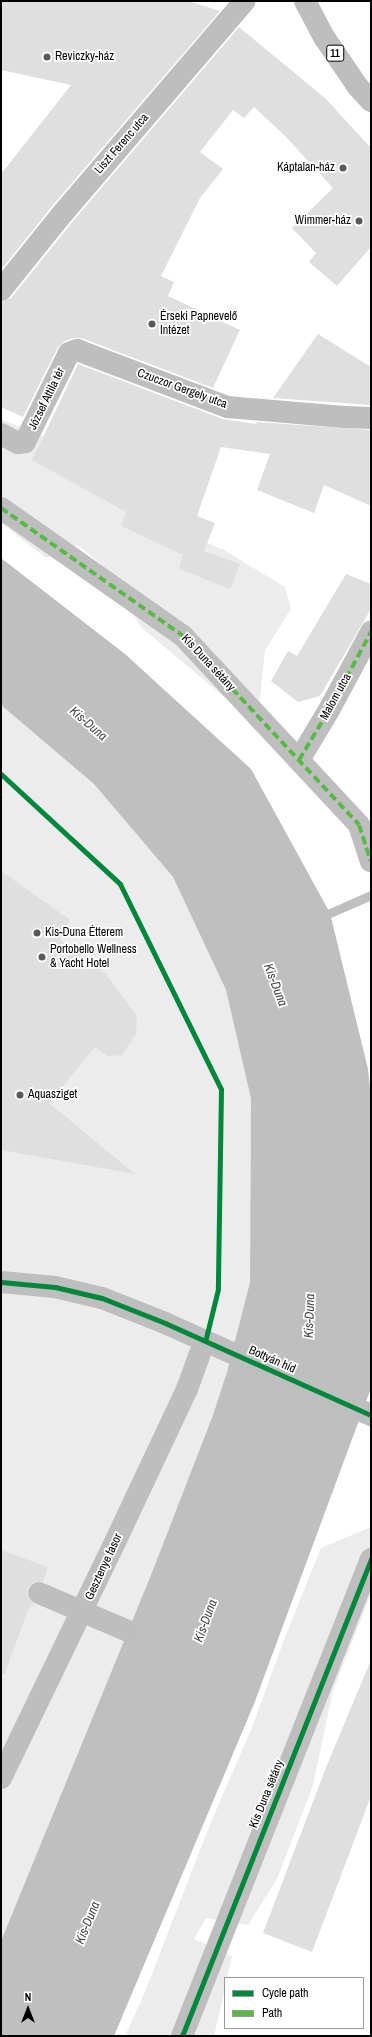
<!DOCTYPE html>
<html>
<head>
<meta charset="utf-8">
<style>
	body { margin:0 }
	#map { position:relative; width:372px; height:2037px; overflow:hidden; background:#fff; font-family:"Archivo Narrow",sans-serif }
	div>[style] { position:absolute }
	.green>* { inset:0; background:#ececec }
	.water>* { inset:0; background:#bfbfbf }
	.stream>* { height:9px; margin:-4.5px; padding:0 4.5px; transform-origin:4.5px; border-radius:4.5px; background:#bfbfbf }
	.building>* { inset:0; background:#dfdfdf }
	.minor>* { height:22px; margin:-11px; padding:0 11px; transform-origin:11px; border-radius:11px; background:#bebebe }
	.major>* { height:22px; margin:-11px; padding:0 11px; transform-origin:11px; border-radius:11px; background:#bebebe }
	.quiet>* { height:4px; margin-top:-2px; transform-origin:0; background:repeating-linear-gradient(90deg,#58b947 0 8px,transparent 0 12px) }
	.cycleway>* { height:5px; margin:-2.5px; padding:0 2.5px; transform-origin:2.5px; border-radius:2.5px; background:#00873e }
	.dots>* { width:11px; height:11px; translate:-50% -50%; box-sizing:border-box; border:2px solid #fff; border-radius:50% }
	span { translate:-50% -50%; white-space:nowrap; text-align:center; line-height:1.15; -webkit-text-stroke:3.5px #fff; paint-order:stroke }
	.shield-label span { padding:1px 3px; background:#fff; border:1px solid; border-radius:3px; -webkit-text-stroke-width:0 }
	.shield-label { font-size:11px; color:#000; font-weight:700 }
	.poi-label { font-size:12px; color:#000 }
	.left { translate:0 -50%; text-align:left }
	.right { translate:-100% -50%; text-align:right }
	.street-label { font-size:12px; color:#000 }
	.water-label { font-size:13px; color:#444; font-style:italic }
	.frame { position:absolute; inset:0; border:2px solid #000; pointer-events:none }
	.legend { position:absolute; left:224px; top:1977px; width:140px; height:52px; box-sizing:border-box; background:#fff; border:1px solid #999; margin:0; padding:5px 7px; list-style:none; font-size:12px; color:#000 }
	.legend li { display:flex; align-items:center; gap:8px; height:20px }
	.legend b { width:20px; border:1px solid #999 }
	.north { position:absolute; left:8px; top:1989px; width:40px; height:40px; -webkit-text-stroke:3px #fff; paint-order:stroke; rotate:0deg; font-size:11px; font-weight:700; line-height:16px; text-align:center; color:#000 }
	.north::after { content:''; display:block; margin:auto; width:14px; height:18px; background:#000; clip-path:polygon(50% 0,100% 100%,50% 72%,0 100%) }
</style>
</head>
<body>
<div id="map">
	<div class="green">
		<i style="clip-path:polygon(1px 419px,59px 443px,171px 528px,224px 550px,285px 587px,291px 609px,265px 650px,259px 707px,229px 701px,141px 627px,103px 566px,78px 545px,46px 558px,1px 523px)"></i>
		<i style="clip-path:polygon(1px 705px,94px 784px,173px 877px,226px 990px,251px 1099px,250px 1282px,227px 1372px,213px 1415px,151px 1575px,1px 1941px)"></i>
		<i style="clip-path:polygon(371px 1527px,371px 1594px,333px 1691px,313px 1785px,278px 1877px,248px 1925px,206px 1918px,194px 1939px,232px 1956px,227px 1978px,225px 1978px,225px 1989px,214px 2036px,125px 2036px,144px 1994px,211px 1822px,251px 1730px,287px 1632px,321px 1548px)"></i>
	</div>
	<div class="water">
		<i style="clip-path:polygon(1px 558px,125px 654px,251px 769px,330px 913px,368px 1069px,371px 1096px,371px 1388px,254px 1704px,114px 2036px,1px 2036px,1px 1941px,151px 1575px,213px 1415px,227px 1372px,250px 1282px,251px 1099px,226px 990px,173px 877px,94px 784px,1px 705px)"></i>
	</div>
	<div class="stream">
		<i style="left:330px;top:913px;width:45px;rotate:-23.7deg"></i>
	</div>
	<div class="building">
		<i style="clip-path:polygon(1px 1px,188px 1px,220px 11px,53px 205px,1px 270px,1px 174px,71px 85px,1px 70px)"></i>
		<i style="clip-path:polygon(239px 27px,325px 98px,371px 148px,371px 247px,337px 286px,309px 262px,316px 253px,292px 228px,333px 188px,285px 136px,254px 107px,244px 118px,233px 110px,200px 152px,223px 169px,200px 198px,161px 276px,174px 282px,168px 296px,240px 330px,213px 388px,81px 338px,73px 338px,65px 341px,58px 347px,23px 417px,1px 407px,1px 302px,11px 298px,73px 221px)"></i>
		<i style="clip-path:polygon(318px 334px,371px 367px,371px 405px,273px 398px)"></i>
		<i style="clip-path:polygon(78px 364px,223px 419px,256px 424px,257px 422px,371px 430px,371px 506px,324px 485px,314px 513px,257px 490px,270px 454px,221px 447px,197px 516px,215px 523px,204px 551px,240px 564px,230px 589px,179px 569px,183px 555px,121px 526px,126px 512px,32px 460px)"></i>
		<i style="clip-path:polygon(346px 574px,371px 584px,371px 609px,320px 696px,298px 702px,271px 681px,288px 651px,297px 656px)"></i>
		<i style="clip-path:polygon(1px 871px,70px 920px,59px 939px,106px 974px,137px 1016px,136px 1034px,122px 1055px,107px 1056px,95px 1047px,49px 1103px,135px 1174px,1px 1150px)"></i>
		<i style="clip-path:polygon(1px 1550px,48px 1567px,43px 1581px,32px 1583px,27px 1588px,27px 1594px,29px 1600px,34px 1605px,34px 1606px,30px 1605px,4px 1675px,1px 1674px)"></i>
		<i style="clip-path:polygon(371px 1660px,371px 1796px,312px 1952px,263px 1933px,327px 1765px)"></i>
	</div>
	<div class="minor">
		<i style="left:1px;top:290px;width:99px;rotate:-51.2deg"></i>
		<i style="left:63px;top:213px;width:279px;rotate:-49.4deg"></i>
		<i style="left:1px;top:434px;width:19px;rotate:28deg"></i>
		<i style="left:18px;top:443px;width:7px;rotate:-8deg"></i>
		<i style="left:25px;top:442px;width:99px;rotate:-63.7deg"></i>
		<i style="left:69px;top:353px;width:9px;rotate:-21deg"></i>
		<i style="left:77px;top:350px;width:160px;rotate:20.8deg"></i>
		<i style="left:227px;top:407px;width:117px;rotate:4.9deg"></i>
		<i style="left:344px;top:417px;width:27px;rotate:2deg"></i>
		<i style="left:1px;top:508px;width:223px;rotate:35.1deg"></i>
		<i style="left:183px;top:636px;width:258px;rotate:47deg"></i>
		<i style="left:359px;top:825px;width:38px;rotate:72deg"></i>
		<i style="left:299px;top:760px;width:58px;rotate:-59deg"></i>
		<i style="left:329px;top:710px;width:89px;rotate:-61.7deg"></i>
		<i style="left:1px;top:1282px;width:54px;rotate:5.3deg"></i>
		<i style="left:55px;top:1287px;width:48px;rotate:13.2deg"></i>
		<i style="left:102px;top:1298px;width:68px;rotate:21.6deg"></i>
		<i style="left:165px;top:1323px;width:226px;rotate:24.1deg"></i>
		<i style="left:39px;top:1593px;width:97px;rotate:23.1deg"></i>
		<i style="left:1px;top:1778px;width:264px;rotate:-64.2deg"></i>
		<i style="left:116px;top:1540px;width:167px;rotate:-64.8deg"></i>
		<i style="left:187px;top:1389px;width:37px;rotate:-70deg"></i>
		<i style="left:182px;top:2036px;width:513px;rotate:-68.39deg"></i>
	</div>
	<div class="major">
		<i style="left:305px;top:1px;width:41px;rotate:62.2deg"></i>
		<i style="left:324px;top:37px;width:60px;rotate:55.8deg"></i>
		<i style="left:358px;top:87px;width:19px;rotate:47deg"></i>
	</div>
	<div class="quiet">
		<i style="left:1px;top:508px;width:223px;rotate:35.1deg"></i>
		<i style="left:183px;top:636px;width:258px;rotate:47deg"></i>
		<i style="left:359px;top:825px;width:38px;rotate:72deg"></i>
		<i style="left:299px;top:760px;width:58px;rotate:-59deg"></i>
		<i style="left:329px;top:710px;width:89px;rotate:-61.7deg"></i>
	</div>
	<div class="cycleway">
		<i style="left:1px;top:774px;width:162px;rotate:42.7deg"></i>
		<i style="left:120px;top:884px;width:229px;rotate:63.8deg"></i>
		<i style="left:221px;top:1089px;width:200px;rotate:90.9deg"></i>
		<i style="left:218px;top:1289px;width:50px;rotate:103.8deg"></i>
		<i style="left:1px;top:1282px;width:54px;rotate:5.3deg"></i>
		<i style="left:55px;top:1287px;width:48px;rotate:13.2deg"></i>
		<i style="left:102px;top:1298px;width:68px;rotate:21.6deg"></i>
		<i style="left:165px;top:1323px;width:226px;rotate:24.1deg"></i>
		<i style="left:182px;top:2036px;width:513px;rotate:-68.39deg"></i>
	</div>
	<div class="dots">
		<i style="left:47px;top:57px;background:#595959"></i>
		<i style="left:343px;top:168px;background:#595959"></i>
		<i style="left:359px;top:221px;background:#595959"></i>
		<i style="left:152px;top:324px;background:#595959"></i>
		<i style="left:37px;top:933px;background:#595959"></i>
		<i style="left:42px;top:957px;background:#595959"></i>
		<i style="left:20px;top:1095px;background:#595959"></i>
	</div>
	<div class="shield-label">
		<span style="left:335px;top:53px">11</span>
	</div>
	<div class="poi-label">
		<span class="left" style="left:55px;top:57px">Reviczky-ház</span>
		<span class="right" style="left:335px;top:168px">Káptalan-ház</span>
		<span class="right" style="left:351px;top:221px">Wimmer-ház</span>
		<span class="left" style="left:160px;top:324px">Érseki Papnevelő<br>Intézet</span>
		<span class="left" style="left:45px;top:933px">Kis-Duna Étterem</span>
		<span class="left" style="left:50px;top:957px">Portobello Wellness<br>&amp; Yacht Hotel</span>
		<span class="left" style="left:28px;top:1095px">Aquasziget</span>
	</div>
	<div class="street-label">
		<span style="left:122px;top:144px;rotate:-49deg">Liszt Ferenc utca</span>
		<span style="left:182px;top:389px;rotate:20deg">Czuczor Gergely utca</span>
		<span style="left:47px;top:399px;rotate:-64deg">József Attila tér</span>
		<span style="left:208px;top:663px;rotate:47deg">Kis Duna sétány</span>
		<span style="left:336px;top:697px;rotate:-61deg">Malom utca</span>
		<span style="left:272px;top:1360px;rotate:24deg">Bottyán híd</span>
		<span style="left:104px;top:1567px;rotate:-65deg">Gesztenye fasor</span>
		<span style="left:267px;top:1794px;rotate:-68deg">Kis Duna sétány</span>
	</div>
	<div class="water-label">
		<span style="left:88px;top:724px;rotate:41deg">Kis-Duna</span>
		<span style="left:275px;top:985px;rotate:69deg">Kis-Duna</span>
		<span style="left:310px;top:1316px;rotate:-88deg">Kis-Duna</span>
		<span style="left:206px;top:1621px;rotate:-70deg">Kis-Duna</span>
		<span style="left:88px;top:1923px;rotate:-68deg">Kis-Duna</span>
	</div>
	<div class="frame"></div>
	<ul class="legend">
	<li><b style="height:5px;background:#00873e"></b>Cycle path</li>
	<li><b style="height:5px;background:#58b947"></b>Path</li>
	</ul>
	<div class="north">N</div>
</div>
</body>
</html>
